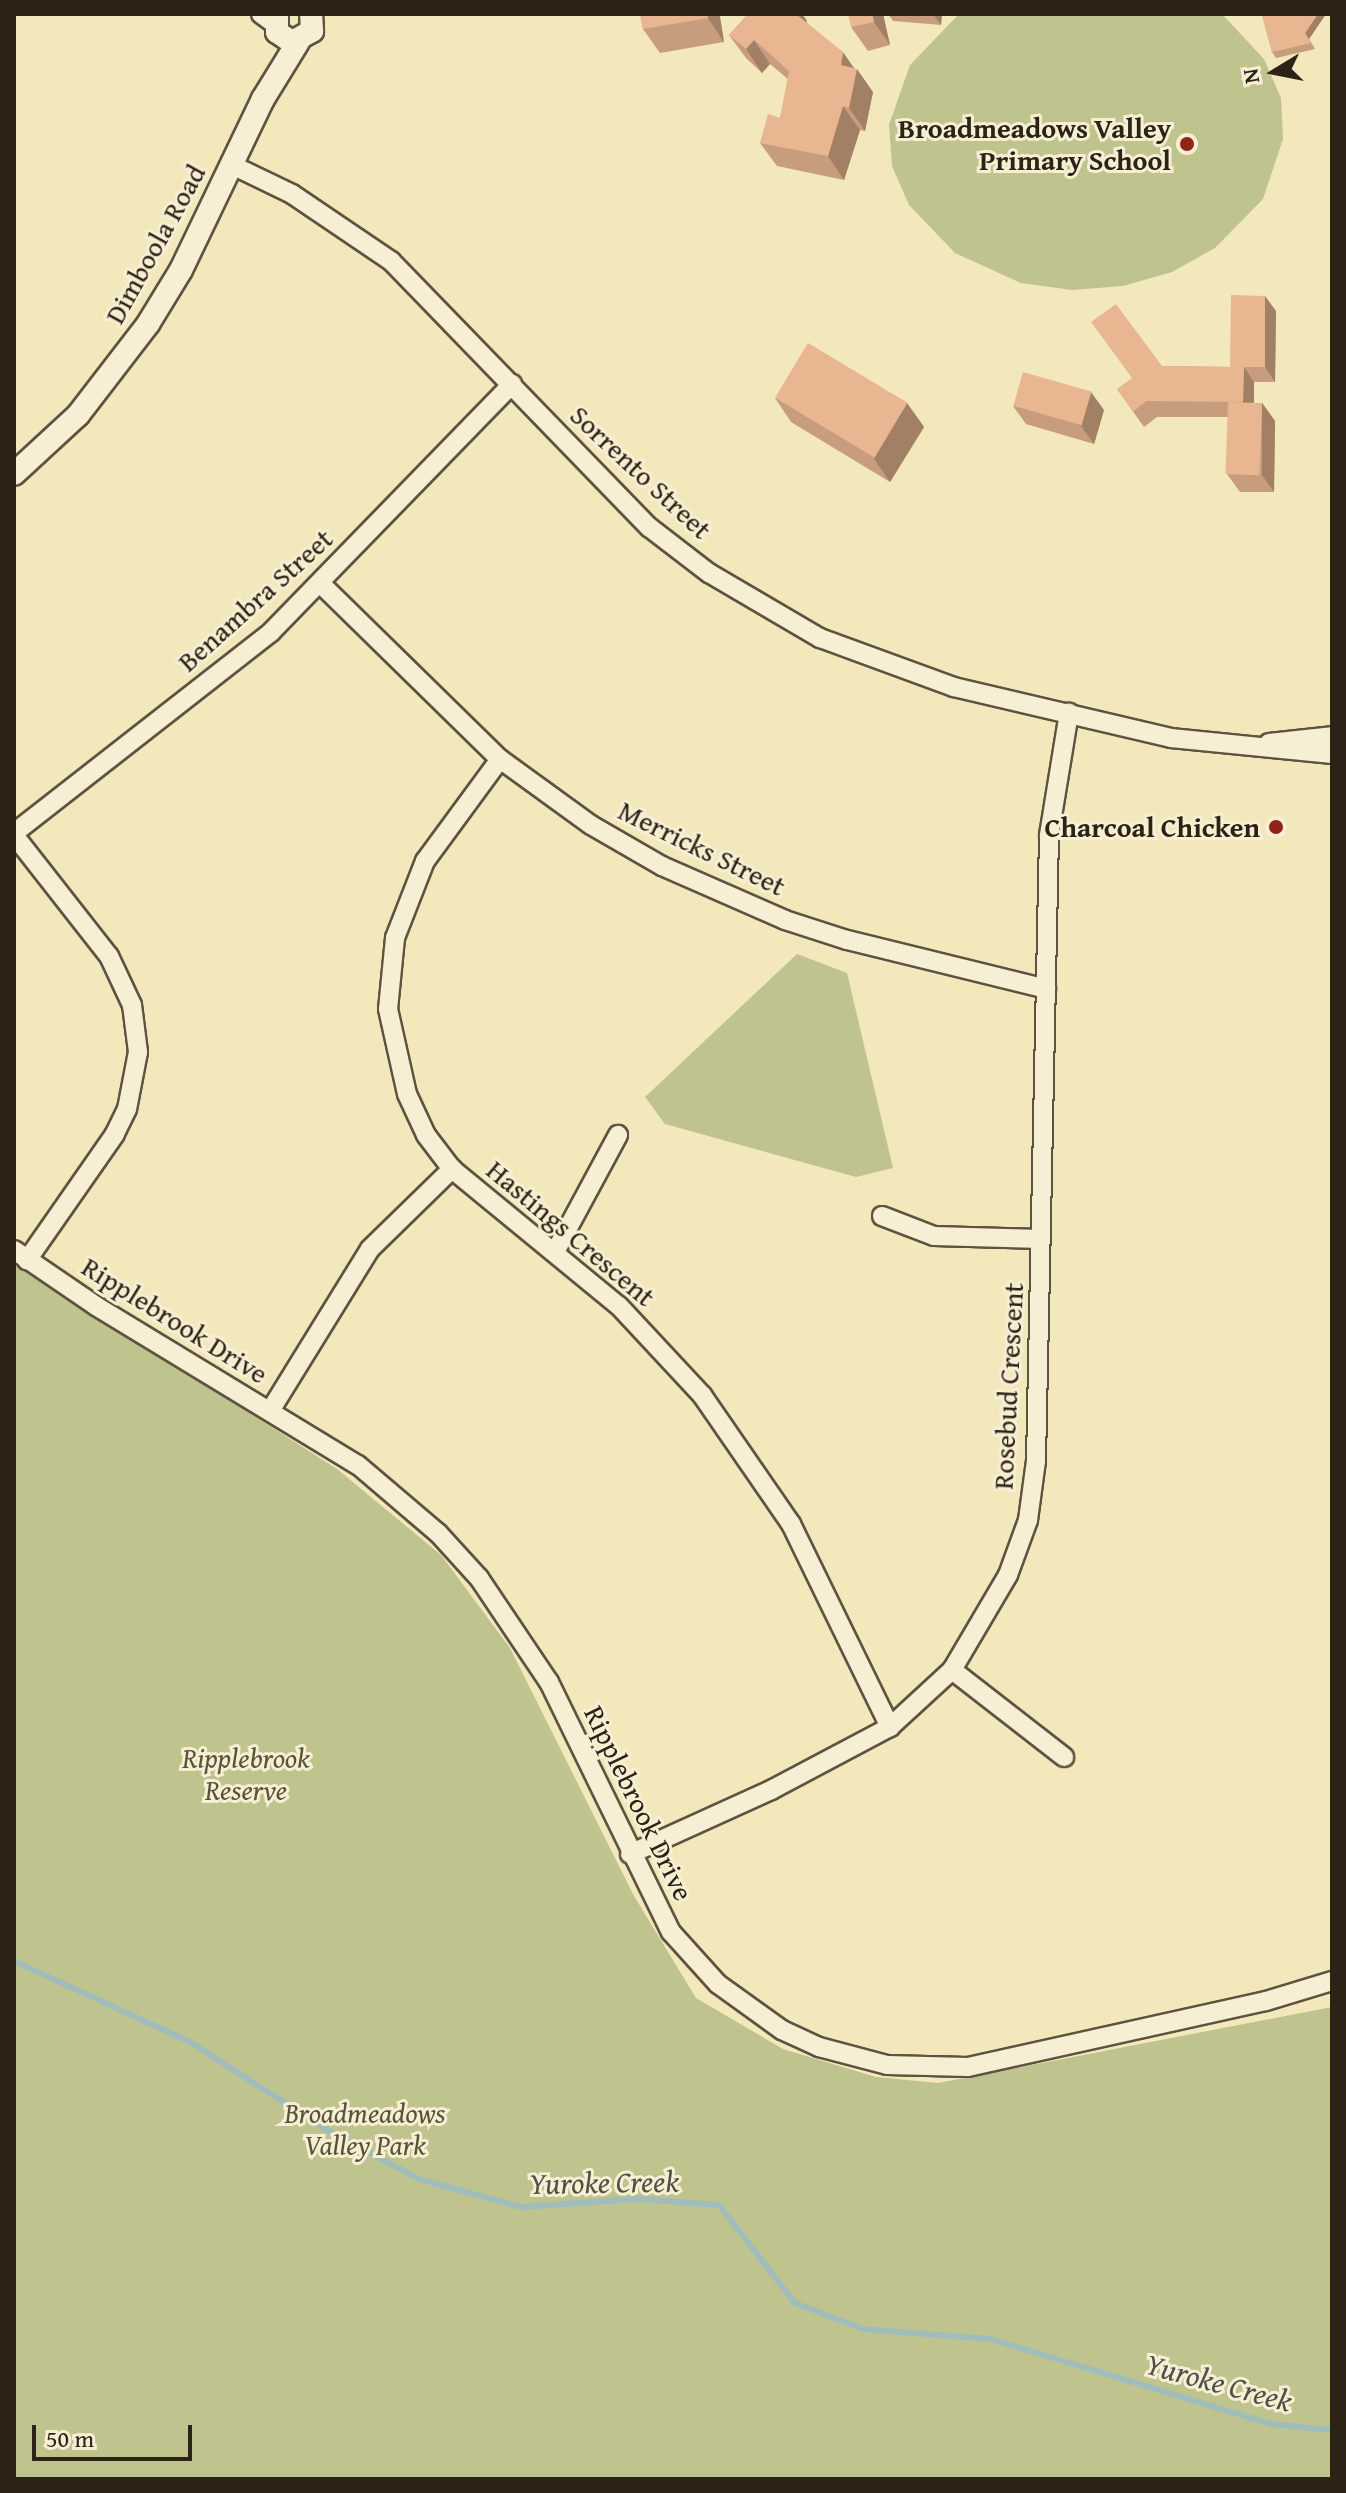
<!DOCTYPE html>
<html>
<head>
<meta charset="utf-8">
<style>
	body { margin:0 }
	#map { position:relative; width:1346px; height:2493px; overflow:hidden; background:#f3e7bc; font-family:"Gentium Book Plus",serif }
	div>[style] { position:absolute }
	.green>* { inset:0; background:#bfc48e }
	.stream>* { height:6px; margin:-3px; padding:0 3px; transform-origin:3px; border-radius:3px; background:#a0bdbb }
	.roads { filter:drop-shadow(2px 0 #5e5340) drop-shadow(-2px 0 #5e5340) drop-shadow(0 2px #5e5340) drop-shadow(0 -2px #5e5340) }
	.minor>* { height:18px; margin:-9px; padding:0 9px; transform-origin:9px; border-radius:9px; background:#f7efd3 }
	.tertiary>* { height:22px; margin:-11px; padding:0 11px; transform-origin:11px; border-radius:11px; background:#f7efd3 }
	.wall>* { inset:0; background:#c89d7d }
	.shaded-wall>* { inset:0; background:#a28066 }
	.building>* { inset:0; background:#e8b791; transform-origin:0 0 }
	.dots>* { width:22px; height:22px; translate:-50% -50%; box-sizing:border-box; border:4px solid #f7efd3; border-radius:50% }
	span { translate:-50% -50%; white-space:nowrap; text-align:center; line-height:1.15; -webkit-text-stroke:6px #f7efd3; paint-order:stroke }
	.poi-label { font-size:28px; color:#2d2216; font-weight:700 }
	.right { translate:-100% -50%; text-align:right }
	.street-label { font-size:28px; color:#2d2216 }
	.park-label { font-size:28px; color:#59533a; font-style:italic }
	.water-label { font-size:30px; color:#505048; font-style:italic }
	.frame { position:absolute; inset:0; border:16px solid #2d2216; pointer-events:none }
	.north { position:absolute; left:1234px; top:32px; width:80px; height:80px; -webkit-text-stroke:6px #f7efd3; paint-order:stroke; rotate:260deg; font-size:22px; font-weight:700; line-height:32px; text-align:center; color:#2d2216 }
	.north::after { content:''; display:block; margin:auto; width:28px; height:36px; background:#2d2216; clip-path:polygon(50% 0,100% 100%,50% 72%,0 100%) }
	.scale { position:absolute; left:32px; top:2425px; width:160px; height:36px; box-sizing:border-box; border:4px solid #2d2216; border-top:0; padding-left:10px; font-size:24px; line-height:28px; white-space:nowrap; color:#2d2216; -webkit-text-stroke:6px #f7efd3; paint-order:stroke }
</style>
</head>
<body>
<div id="map">
	<div class="green">
		<i style="clip-path:polygon(959px 14px,1222px 14px,1264px 59px,1281px 98px,1283px 139px,1263px 199px,1215px 248px,1172px 272px,1123px 286px,1072px 290px,1021px 283px,955px 253px,909px 205px,892px 166px,889px 125px,910px 65px)"></i>
		<i style="clip-path:polygon(797px 954px,847px 973px,893px 1168px,856px 1177px,665px 1124px,645px 1097px)"></i>
		<i style="clip-path:polygon(14px 1262px,337px 1469px,441px 1555px,510px 1648px,634px 1896px,696px 1998px,783px 2049px,876px 2077px,938px 2083px,1332px 2007px,1332px 2479px,14px 2479px)"></i>
	</div>
	<div class="stream">
		<i style="left:14px;top:1961px;width:194px;rotate:24.7deg"></i>
		<i style="left:190px;top:2042px;width:163px;rotate:32.7deg"></i>
		<i style="left:327px;top:2130px;width:104px;rotate:28deg"></i>
		<i style="left:419px;top:2179px;width:106px;rotate:15.4deg"></i>
		<i style="left:521px;top:2207px;width:116px;rotate:-3.9deg"></i>
		<i style="left:637px;top:2199px;width:82px;rotate:4.2deg"></i>
		<i style="left:719px;top:2205px;width:124px;rotate:52.2deg"></i>
		<i style="left:795px;top:2303px;width:73px;rotate:20.9deg"></i>
		<i style="left:863px;top:2329px;width:128px;rotate:4.5deg"></i>
		<i style="left:991px;top:2339px;width:293px;rotate:16.9deg"></i>
		<i style="left:1271px;top:2424px;width:61px;rotate:5.6deg"></i>
	</div>
	<div class="roads">
		<div class="minor">
			<i style="left:261px;top:14px;width:17px;rotate:36deg"></i>
			<i style="left:232px;top:165px;width:67px;rotate:25.8deg"></i>
			<i style="left:292px;top:194px;width:120px;rotate:34.1deg"></i>
			<i style="left:391px;top:261px;width:371px;rotate:45.9deg"></i>
			<i style="left:649px;top:527px;width:76px;rotate:37.5deg"></i>
			<i style="left:709px;top:573px;width:129px;rotate:30.4deg"></i>
			<i style="left:820px;top:638px;width:143px;rotate:20.1deg"></i>
			<i style="left:954px;top:687px;width:223px;rotate:13.2deg"></i>
			<i style="left:1171px;top:738px;width:162px;rotate:5.7deg"></i>
			<i style="left:321px;top:584px;width:250px;rotate:44.4deg"></i>
			<i style="left:500px;top:759px;width:112px;rotate:36deg"></i>
			<i style="left:591px;top:825px;width:82px;rotate:30deg"></i>
			<i style="left:662px;top:866px;width:134px;rotate:23.7deg"></i>
			<i style="left:785px;top:920px;width:65px;rotate:17.9deg"></i>
			<i style="left:847px;top:940px;width:205px;rotate:13.8deg"></i>
			<i style="left:1269px;top:743px;width:63px;rotate:-6.3deg"></i>
			<i style="left:500px;top:759px;width:127px;rotate:126.3deg"></i>
			<i style="left:425px;top:861px;width:83px;rotate:111.3deg"></i>
			<i style="left:395px;top:938px;width:71px;rotate:95.6deg"></i>
			<i style="left:388px;top:1009px;width:87px;rotate:77.4deg"></i>
			<i style="left:407px;top:1094px;width:45px;rotate:65.1deg"></i>
			<i style="left:426px;top:1135px;width:43px;rotate:52.6deg"></i>
			<i style="left:452px;top:1169px;width:216px;rotate:39.4deg"></i>
			<i style="left:619px;top:1306px;width:122px;rotate:47deg"></i>
			<i style="left:702px;top:1395px;width:157px;rotate:55.4deg"></i>
			<i style="left:791px;top:1524px;width:226px;rotate:64deg"></i>
			<i style="left:14px;top:833px;width:326px;rotate:-38deg"></i>
			<i style="left:271px;top:632px;width:346px;rotate:-45.8deg"></i>
			<i style="left:14px;top:835px;width:154px;rotate:51.9deg"></i>
			<i style="left:109px;top:956px;width:54px;rotate:64.9deg"></i>
			<i style="left:132px;top:1005px;width:47px;rotate:82.7deg"></i>
			<i style="left:138px;top:1052px;width:58px;rotate:100.9deg"></i>
			<i style="left:127px;top:1109px;width:28px;rotate:116deg"></i>
			<i style="left:115px;top:1134px;width:154px;rotate:124.9deg"></i>
			<i style="left:882px;top:1216px;width:56px;rotate:21deg"></i>
			<i style="left:934px;top:1236px;width:107px;rotate:1.6deg"></i>
			<i style="left:14px;top:1250px;width:99px;rotate:34.3deg"></i>
			<i style="left:96px;top:1306px;width:306px;rotate:31.3deg"></i>
			<i style="left:358px;top:1465px;width:105px;rotate:40.4deg"></i>
			<i style="left:438px;top:1533px;width:61px;rotate:47.7deg"></i>
			<i style="left:479px;top:1578px;width:125px;rotate:56.1deg"></i>
			<i style="left:549px;top:1682px;width:278px;rotate:64deg"></i>
			<i style="left:671px;top:1932px;width:70px;rotate:47.9deg"></i>
			<i style="left:718px;top:1984px;width:79px;rotate:35.7deg"></i>
			<i style="left:782px;top:2030px;width:41px;rotate:24.7deg"></i>
			<i style="left:819px;top:2047px;width:70px;rotate:14.8deg"></i>
			<i style="left:887px;top:2065px;width:81px;rotate:1.4deg"></i>
			<i style="left:968px;top:2067px;width:305px;rotate:-12.5deg"></i>
			<i style="left:1266px;top:2001px;width:69px;rotate:-16.9deg"></i>
			<i style="left:555px;top:1252px;width:133px;rotate:-61.7deg"></i>
			<i style="left:270px;top:1411px;width:190px;rotate:-58.3deg"></i>
			<i style="left:370px;top:1249px;width:115px;rotate:-44.3deg"></i>
			<i style="left:952px;top:1670px;width:142px;rotate:37.8deg"></i>
			<i style="left:630px;top:1854px;width:155px;rotate:-24.4deg"></i>
			<i style="left:771px;top:1790px;width:135px;rotate:-27.9deg"></i>
			<i style="left:890px;top:1727px;width:84px;rotate:-42.6deg"></i>
			<i style="left:952px;top:1670px;width:110px;rotate:-59.5deg"></i>
			<i style="left:1008px;top:1575px;width:59px;rotate:-70deg"></i>
			<i style="left:1028px;top:1520px;width:60px;rotate:-82.3deg"></i>
			<i style="left:1036px;top:1461px;width:626px;rotate:-88.81deg"></i>
			<i style="left:1049px;top:835px;width:124px;rotate:-80.7deg"></i>
		</div>
		<div class="tertiary">
			<i style="left:277px;top:14px;width:18px;rotate:90deg"></i>
			<i style="left:277px;top:32px;width:18px;rotate:34deg"></i>
			<i style="left:292px;top:42px;width:23px;rotate:-29deg"></i>
			<i style="left:312px;top:31px;width:17px;rotate:-93deg"></i>
			<i style="left:14px;top:474px;width:87px;rotate:-42.7deg"></i>
			<i style="left:78px;top:415px;width:115px;rotate:-52.4deg"></i>
			<i style="left:148px;top:324px;width:63px;rotate:-58.6deg"></i>
			<i style="left:181px;top:270px;width:190px;rotate:-64.4deg"></i>
			<i style="left:263px;top:99px;width:67px;rotate:-58.4deg"></i>
		</div>
	</div>
	<div class="wall">
		<i style="clip-path:polygon(640px 14px,718px 14px,720px 17px,724px 42px,660px 53px,643px 29px)"></i>
		<i style="clip-path:polygon(748px 14px,802px 14px,807px 21px,806px 22px,854px 68px,873px 92px,865px 131px,860px 130px,844px 180px,777px 166px,760px 143px,780px 118px,788px 79px,770px 64px,762px 73px,746px 58px,729px 35px)"></i>
		<i style="clip-path:polygon(883px 14px,890px 45px,868px 51px,851px 27px)"></i>
		<i style="clip-path:polygon(888px 14px,942px 14px,941px 25px,893px 21px)"></i>
		<i style="clip-path:polygon(1260px 14px,1326px 14px,1309px 39px,1315px 49px,1276px 58px,1272px 52px,1262px 15px)"></i>
		<i style="clip-path:polygon(1276px 311px,1275px 382px,1254px 382px,1254px 403px,1262px 403px,1275px 421px,1274px 492px,1240px 492px,1227px 474px,1228px 417px,1157px 417px,1144px 427px,1117px 389px,1162px 366px,1230px 367px)"></i>
		<i style="clip-path:polygon(775px 398px,907px 403px,924px 427px,890px 482px,791px 422px)"></i>
		<i style="clip-path:polygon(1013px 406px,1104px 410px,1094px 444px,1026px 424px)"></i>
	</div>
	<div class="shaded-wall">
		<i style="clip-path:polygon(707px 14px,718px 14px,720px 17px,724px 42px,708px 18px)"></i>
		<i style="clip-path:polygon(792px 14px,802px 14px,807px 21px,802px 28px)"></i>
		<i style="clip-path:polygon(872px 14px,883px 14px,890px 45px,874px 22px)"></i>
		<i style="clip-path:polygon(933px 14px,942px 14px,941px 25px)"></i>
		<i style="clip-path:polygon(1318px 14px,1326px 14px,1309px 39px,1315px 49px,1305px 33px)"></i>
		<i style="clip-path:polygon(754px 40px,770px 64px,762px 73px,746px 49px)"></i>
		<i style="clip-path:polygon(843px 52px,856px 71px,857px 69px,873px 92px,865px 131px,849px 108px,841px 65px)"></i>
		<i style="clip-path:polygon(843px 106px,860px 130px,844px 180px,828px 156px)"></i>
		<i style="clip-path:polygon(1265px 296px,1276px 311px,1275px 382px,1265px 367px)"></i>
		<i style="clip-path:polygon(1244px 367px,1254px 382px,1254px 418px,1243px 402px)"></i>
		<i style="clip-path:polygon(1091px 392px,1104px 410px,1094px 444px,1081px 426px)"></i>
		<i style="clip-path:polygon(907px 403px,924px 427px,890px 482px,874px 459px)"></i>
		<i style="clip-path:polygon(1262px 403px,1275px 421px,1274px 492px,1262px 475px)"></i>
	</div>
	<div class="building">
		<i style="clip-path:polygon(640px 14px,707px 14px,708px 18px,643px 29px)"></i>
		<i style="clip-path:polygon(748px 14px,796px 14px,843px 52px,841px 65px,857px 69px,849px 108px,843px 106px,828px 156px,760px 143px,768px 114px,780px 118px,789px 71px,754px 40px,746px 49px,729px 35px)"></i>
		<i style="clip-path:polygon(848px 14px,872px 14px,874px 22px,851px 27px)"></i>
		<i style="clip-path:polygon(1262px 14px,1318px 14px,1305px 33px,1311px 43px,1272px 52px)"></i>
		<i style="clip-path:polygon(1231px 295px,1265px 296px,1265px 367px,1244px 367px,1243px 402px,1146px 401px,1133px 412px,1117px 389px,1132px 378px,1091px 322px,1116px 304px,1162px 366px,1230px 367px)"></i>
		<i style="left:808px;top:343px;width:116px;height:64px;rotate:31deg"></i>
		<i style="left:1023px;top:372px;width:71px;height:35px;rotate:16deg"></i>
		<i style="left:1228px;top:402px;width:34px;height:72px;rotate:2deg"></i>
	</div>
	<div class="dots">
		<i style="left:1187px;top:144px;background:#8f2418"></i>
		<i style="left:1276px;top:827px;background:#8f2418"></i>
	</div>
	<div class="poi-label">
		<span class="right" style="left:1171px;top:144px">Broadmeadows Valley<br>Primary School</span>
		<span class="right" style="left:1260px;top:827px">Charcoal Chicken</span>
	</div>
	<div class="street-label">
		<span style="left:155px;top:244px;rotate:-61deg">Dimboola Road</span>
		<span style="left:641px;top:472px;rotate:43deg">Sorrento Street</span>
		<span style="left:255px;top:600px;rotate:-42deg">Benambra Street</span>
		<span style="left:702px;top:848px;rotate:26deg">Merricks Street</span>
		<span style="left:571px;top:1233px;rotate:40deg">Hastings Crescent</span>
		<span style="left:175px;top:1320px;rotate:32deg">Ripplebrook Drive</span>
		<span style="left:1008px;top:1386px;rotate:-87deg">Rosebud Crescent</span>
		<span style="left:639px;top:1803px;rotate:64deg">Ripplebrook Drive</span>
	</div>
	<div class="park-label">
		<span style="left:246px;top:1774px">Ripplebrook<br>Reserve</span>
		<span style="left:365px;top:2129px">Broadmeadows<br>Valley Park</span>
	</div>
	<div class="water-label">
		<span style="left:604px;top:2182px;rotate:-1deg">Yuroke Creek</span>
		<span style="left:1219px;top:2382px;rotate:15deg">Yuroke Creek</span>
	</div>
	<div class="frame"></div>
	<div class="north">N</div>
	<div class="scale">50 m</div>
</div>
</body>
</html>
